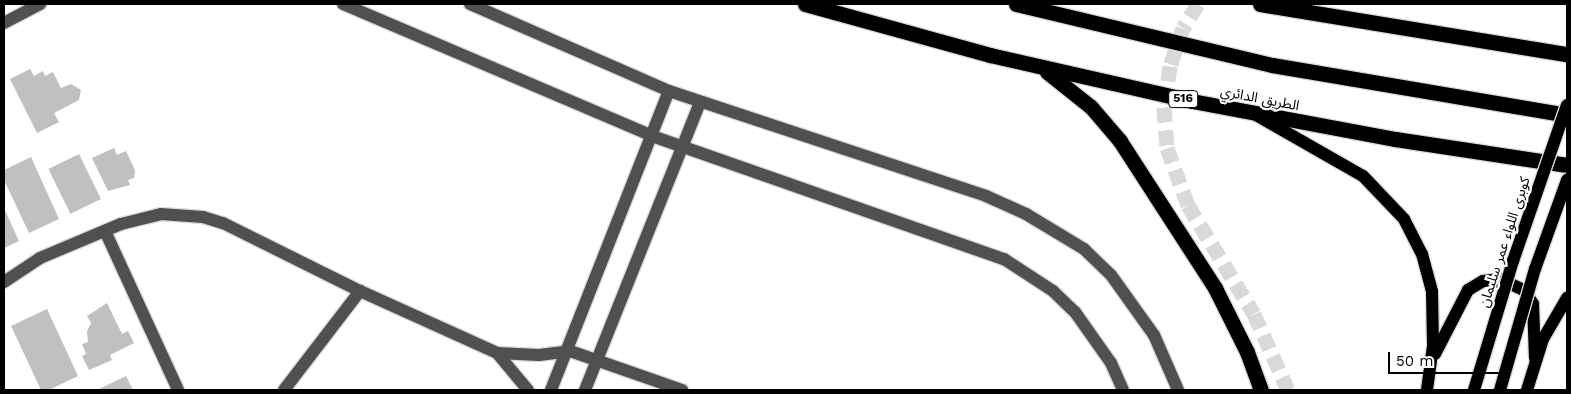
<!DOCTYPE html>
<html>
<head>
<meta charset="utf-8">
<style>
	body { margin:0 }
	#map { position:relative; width:1571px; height:394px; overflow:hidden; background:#fff; font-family:"Work Sans","Noto Sans Arabic",sans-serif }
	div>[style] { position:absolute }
	.building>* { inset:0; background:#c0c0c0; transform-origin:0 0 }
	.highway-tunnel>* { height:15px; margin-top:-7.5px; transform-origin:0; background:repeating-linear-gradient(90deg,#d9d9d9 0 15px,transparent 0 23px) }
	.roads { filter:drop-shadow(1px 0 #dbdbdb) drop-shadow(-1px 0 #dbdbdb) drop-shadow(0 1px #dbdbdb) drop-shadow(0 -1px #dbdbdb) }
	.minor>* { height:12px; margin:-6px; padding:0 6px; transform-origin:6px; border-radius:6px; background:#505050 }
	.major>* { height:12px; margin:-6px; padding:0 6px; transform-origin:6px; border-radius:6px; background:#000 }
	.highway>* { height:15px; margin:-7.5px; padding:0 7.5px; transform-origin:7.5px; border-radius:7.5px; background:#000 }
	.bridges { filter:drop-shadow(1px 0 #dbdbdb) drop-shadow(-1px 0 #dbdbdb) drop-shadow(0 1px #dbdbdb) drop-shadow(0 -1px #dbdbdb) }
	.major-bridge>* { height:12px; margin:-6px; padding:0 6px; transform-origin:6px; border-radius:6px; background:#000 }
	span { translate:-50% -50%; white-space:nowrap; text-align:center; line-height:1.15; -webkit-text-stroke:4.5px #fff; paint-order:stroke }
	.shield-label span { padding:1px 4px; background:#fff; border:1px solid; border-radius:4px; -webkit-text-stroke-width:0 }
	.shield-label { font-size:12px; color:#000; font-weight:700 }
	.street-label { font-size:14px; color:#000 }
	.frame { position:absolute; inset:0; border:5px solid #000; pointer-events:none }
	.scale { position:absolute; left:1388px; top:352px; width:120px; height:22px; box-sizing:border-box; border:2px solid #000; border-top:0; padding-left:6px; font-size:15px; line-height:18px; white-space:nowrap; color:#000; -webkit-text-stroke:4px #fff; paint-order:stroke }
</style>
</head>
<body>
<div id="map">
	<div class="building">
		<i style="clip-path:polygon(30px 69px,34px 76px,43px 71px,45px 76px,53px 72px,61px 88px,71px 84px,81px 90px,79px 100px,54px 113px,59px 122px,37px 133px,10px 79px)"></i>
		<i style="clip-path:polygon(114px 148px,117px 155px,126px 151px,135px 170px,134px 178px,128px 180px,130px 185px,108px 191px,92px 158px)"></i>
		<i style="left:79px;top:154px;width:50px;height:34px;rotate:64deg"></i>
		<i style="clip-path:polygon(31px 157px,59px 219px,29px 233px,4px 180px,4px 170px)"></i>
		<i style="clip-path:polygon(4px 208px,19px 241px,4px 248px)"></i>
		<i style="clip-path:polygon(107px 303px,122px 334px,128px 331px,134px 343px,110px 355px,112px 360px,89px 370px,82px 356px,86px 354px,82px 344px,88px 342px,87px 331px,91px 323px,87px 316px)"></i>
		<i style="clip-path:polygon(47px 309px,78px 376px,49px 390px,41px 390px,11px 326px)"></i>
		<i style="clip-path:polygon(126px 376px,133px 390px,97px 390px)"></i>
	</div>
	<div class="highway-tunnel">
		<i style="left:1198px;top:4px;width:28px;rotate:122deg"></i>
		<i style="left:1183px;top:28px;width:40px;rotate:108.9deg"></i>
		<i style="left:1170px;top:66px;width:41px;rotate:98.3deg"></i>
		<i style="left:1164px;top:107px;width:41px;rotate:85.8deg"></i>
		<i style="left:1167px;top:148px;width:61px;rotate:69.8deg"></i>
		<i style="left:1188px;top:205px;width:127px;rotate:58.8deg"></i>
		<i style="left:1254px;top:314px;width:83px;rotate:65.9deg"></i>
	</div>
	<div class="roads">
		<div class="minor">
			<i style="left:343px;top:4px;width:336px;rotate:23.1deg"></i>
			<i style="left:652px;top:136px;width:373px;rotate:19.3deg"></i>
			<i style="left:1004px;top:259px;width:59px;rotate:33.1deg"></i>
			<i style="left:1053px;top:291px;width:30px;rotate:44deg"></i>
			<i style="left:1075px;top:312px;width:62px;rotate:54.8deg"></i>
			<i style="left:1111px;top:363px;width:30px;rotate:66deg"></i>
			<i style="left:470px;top:4px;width:217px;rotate:23.6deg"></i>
			<i style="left:669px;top:91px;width:334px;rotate:18.3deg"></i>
			<i style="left:986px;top:196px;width:44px;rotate:24.2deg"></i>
			<i style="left:1026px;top:214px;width:68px;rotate:31.1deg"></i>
			<i style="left:1084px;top:249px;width:37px;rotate:44deg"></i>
			<i style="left:1111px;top:275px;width:74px;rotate:54.4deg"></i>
			<i style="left:1154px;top:335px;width:60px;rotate:66.4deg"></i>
			<i style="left:4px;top:23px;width:41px;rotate:-27.8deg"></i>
			<i style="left:105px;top:231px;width:175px;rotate:65.3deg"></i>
			<i style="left:4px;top:282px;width:43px;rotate:-33.7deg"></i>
			<i style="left:40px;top:258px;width:88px;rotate:-22.8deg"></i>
			<i style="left:121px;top:224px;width:41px;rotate:-14deg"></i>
			<i style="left:161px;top:214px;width:42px;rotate:4.1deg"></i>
			<i style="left:203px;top:217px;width:21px;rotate:17deg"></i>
			<i style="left:223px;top:223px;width:153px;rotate:26.4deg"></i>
			<i style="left:360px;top:291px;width:150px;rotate:24.3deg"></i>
			<i style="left:497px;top:353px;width:42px;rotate:2.7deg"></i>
			<i style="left:539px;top:355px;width:31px;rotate:-7deg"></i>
			<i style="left:570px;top:351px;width:119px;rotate:19.2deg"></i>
			<i style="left:497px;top:353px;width:48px;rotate:50deg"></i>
			<i style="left:284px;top:390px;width:125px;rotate:-52.5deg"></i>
			<i style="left:551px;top:390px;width:321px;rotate:-68.5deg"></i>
			<i style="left:585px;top:390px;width:310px;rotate:-68.2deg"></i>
		</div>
		<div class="major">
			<i style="left:1256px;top:115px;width:123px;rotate:29.7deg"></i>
			<i style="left:1363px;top:176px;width:59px;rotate:46.4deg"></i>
			<i style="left:1404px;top:219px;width:39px;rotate:63deg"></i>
			<i style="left:1422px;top:254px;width:39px;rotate:75deg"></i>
			<i style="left:1432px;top:292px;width:54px;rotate:88.9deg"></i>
			<i style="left:1433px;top:346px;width:44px;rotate:97.8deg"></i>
			<i style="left:1435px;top:354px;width:72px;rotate:-62.7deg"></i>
			<i style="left:1468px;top:290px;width:17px;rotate:-31deg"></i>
			<i style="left:1483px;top:281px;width:17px;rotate:-7deg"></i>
			<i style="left:1500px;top:279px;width:26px;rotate:25deg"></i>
			<i style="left:1524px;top:290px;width:17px;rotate:57deg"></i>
			<i style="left:1533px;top:304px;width:54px;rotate:87.9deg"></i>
			<i style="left:1527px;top:390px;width:53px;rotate:-72.6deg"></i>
			<i style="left:1543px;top:339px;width:48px;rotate:-59.7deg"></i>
		</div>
		<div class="highway">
			<i style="left:805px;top:4px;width:192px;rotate:15.4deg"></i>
			<i style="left:990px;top:55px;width:207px;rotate:12.8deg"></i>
			<i style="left:1192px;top:101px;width:207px;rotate:10.6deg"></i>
			<i style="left:1395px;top:139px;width:174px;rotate:8.6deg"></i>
			<i style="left:1016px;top:4px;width:263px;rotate:13.4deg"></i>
			<i style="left:1272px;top:65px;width:299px;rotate:9.6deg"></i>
			<i style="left:1260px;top:4px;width:311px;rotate:9.3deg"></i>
			<i style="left:1047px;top:72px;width:56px;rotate:38.5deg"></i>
			<i style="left:1091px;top:107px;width:45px;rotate:49.5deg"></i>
			<i style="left:1120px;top:141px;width:175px;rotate:57.1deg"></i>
			<i style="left:1215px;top:288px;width:72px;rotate:63.4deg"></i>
			<i style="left:1247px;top:352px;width:40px;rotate:69.8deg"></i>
		</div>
	</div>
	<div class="bridges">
		<div class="major-bridge">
			<i style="left:1474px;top:390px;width:135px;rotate:-73.2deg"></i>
			<i style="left:1513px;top:261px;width:165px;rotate:-70.9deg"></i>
			<i style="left:1500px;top:390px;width:126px;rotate:-73.9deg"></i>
			<i style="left:1535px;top:269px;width:95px;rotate:-70.2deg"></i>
		</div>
	</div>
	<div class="shield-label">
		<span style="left:1183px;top:99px">516</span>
	</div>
	<div class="street-label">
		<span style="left:1260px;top:98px;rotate:11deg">الطريق الدائري</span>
		<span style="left:1504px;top:242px;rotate:-72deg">كوبرى اللواء عمر سليمان</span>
	</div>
	<div class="frame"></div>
	<div class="scale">50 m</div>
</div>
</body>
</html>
